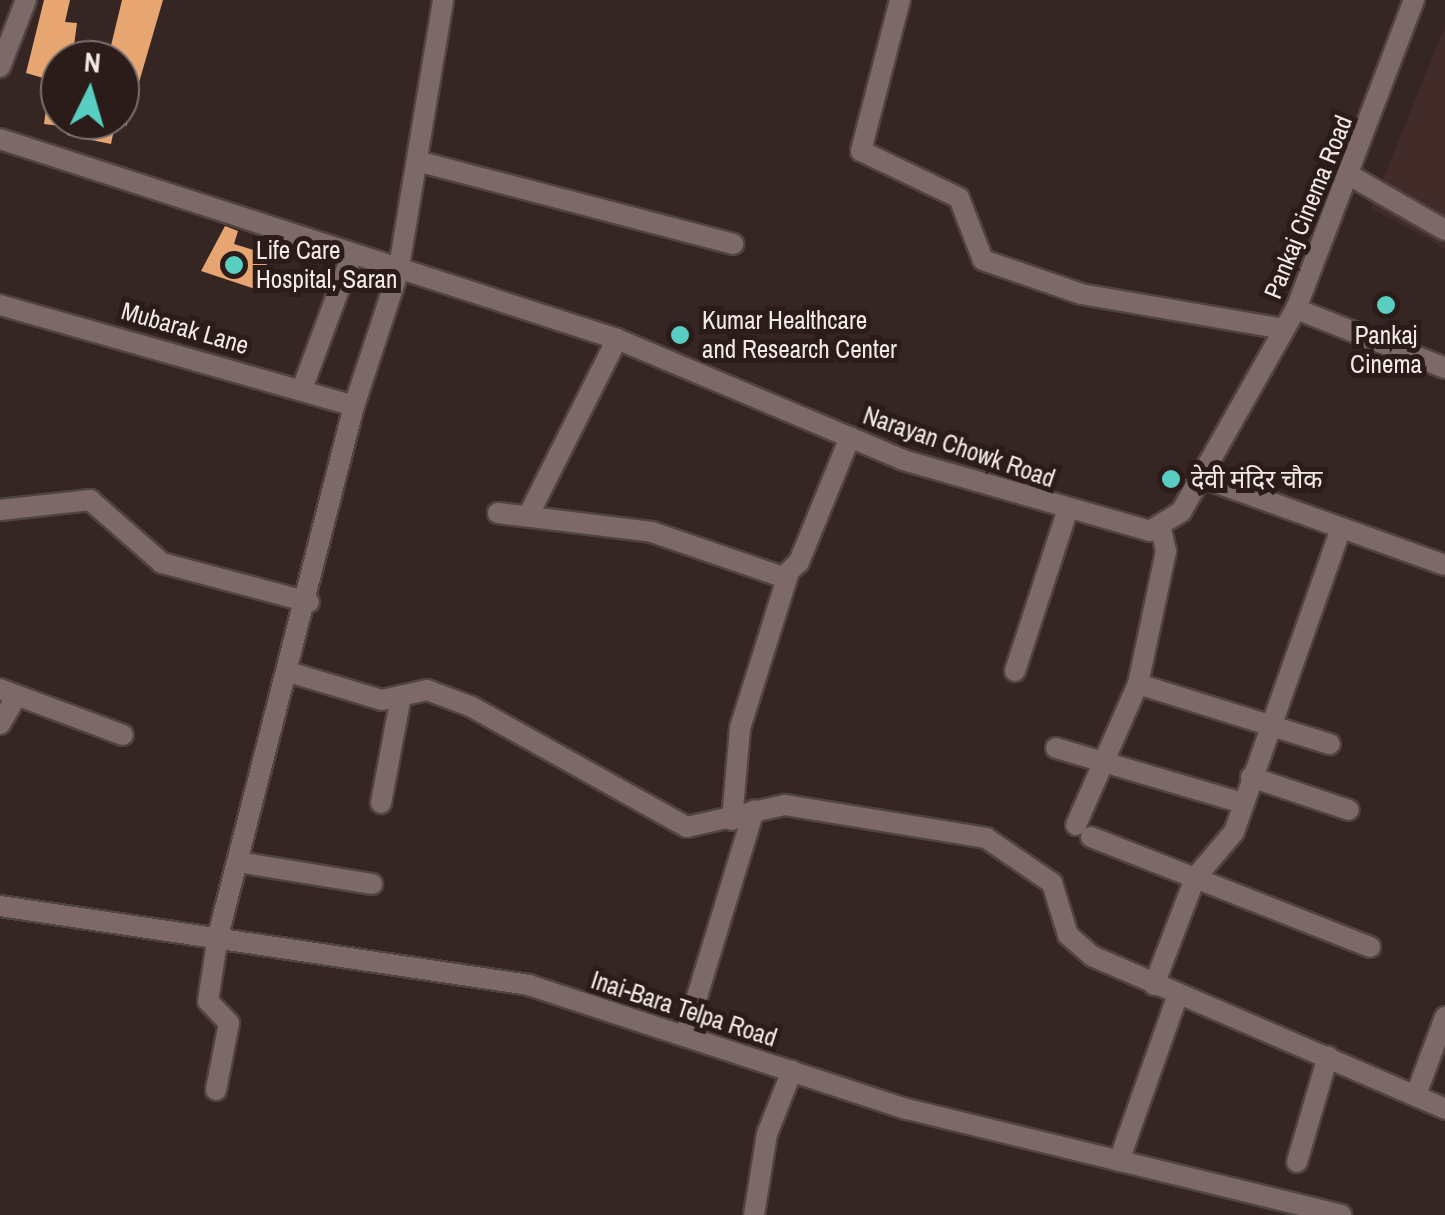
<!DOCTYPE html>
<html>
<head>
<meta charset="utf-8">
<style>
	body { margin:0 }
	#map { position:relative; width:1445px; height:1215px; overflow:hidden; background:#352624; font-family:"Archivo Narrow","Noto Sans Devanagari",sans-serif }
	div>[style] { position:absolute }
	.built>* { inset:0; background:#422c29 }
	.building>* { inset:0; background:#e7a571; transform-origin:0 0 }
	.roads { filter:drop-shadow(2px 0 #504341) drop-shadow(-2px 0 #504341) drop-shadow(0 2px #504341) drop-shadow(0 -2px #504341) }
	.minor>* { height:20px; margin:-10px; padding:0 10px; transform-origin:10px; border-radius:10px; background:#7d6a68 }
	.dots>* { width:28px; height:28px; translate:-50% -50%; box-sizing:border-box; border:5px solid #2b1c1a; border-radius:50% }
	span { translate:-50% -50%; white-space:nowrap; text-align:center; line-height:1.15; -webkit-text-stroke:10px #2b1c1a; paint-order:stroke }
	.street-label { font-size:25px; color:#f3e9e7 }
	.poi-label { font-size:25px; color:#f3e9e7 }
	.left { translate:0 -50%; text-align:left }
	.north { position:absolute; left:40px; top:40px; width:100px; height:100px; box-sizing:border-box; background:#2b1c1a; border:2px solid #7b6e6c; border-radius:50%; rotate:5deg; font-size:28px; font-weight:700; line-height:40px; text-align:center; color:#f3e9e7 }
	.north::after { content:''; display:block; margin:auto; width:35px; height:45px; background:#57cec1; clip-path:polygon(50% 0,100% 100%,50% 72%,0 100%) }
</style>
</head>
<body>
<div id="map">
	<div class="built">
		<i style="clip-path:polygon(1445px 27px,1445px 249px,1371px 208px)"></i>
	</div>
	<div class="building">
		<i style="clip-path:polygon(44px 0,70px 0,65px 22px,77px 23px,72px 60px,60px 60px,60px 126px,44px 124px,50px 80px,26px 73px)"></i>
		<i style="clip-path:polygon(122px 0,163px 0,126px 127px,120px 60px,108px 58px)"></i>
		<i style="clip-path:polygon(70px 120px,116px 120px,111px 144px,67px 135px)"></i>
		<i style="clip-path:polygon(225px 226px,238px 231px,234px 244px,270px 255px,258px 290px,201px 271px)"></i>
		<i style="left:677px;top:324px;width:15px;height:20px;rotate:16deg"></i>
	</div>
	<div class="roads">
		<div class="minor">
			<i style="left:900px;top:0;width:156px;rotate:104.5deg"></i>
			<i style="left:861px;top:151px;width:109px;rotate:25.6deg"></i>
			<i style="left:959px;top:198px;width:66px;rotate:68.8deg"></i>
			<i style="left:983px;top:260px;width:104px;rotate:19.1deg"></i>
			<i style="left:1081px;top:294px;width:205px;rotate:9.8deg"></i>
			<i style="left:0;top:67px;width:72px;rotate:-68.8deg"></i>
			<i style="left:0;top:139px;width:649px;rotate:17.96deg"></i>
			<i style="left:617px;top:339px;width:311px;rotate:22.9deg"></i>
			<i style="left:903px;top:460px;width:257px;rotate:16deg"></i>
			<i style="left:1150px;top:531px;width:36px;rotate:-32deg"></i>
			<i style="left:1181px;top:512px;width:233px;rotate:-60.5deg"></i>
			<i style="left:1296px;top:309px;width:331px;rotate:-69.1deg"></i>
			<i style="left:417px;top:161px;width:327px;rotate:14.7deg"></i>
			<i style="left:1351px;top:176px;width:108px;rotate:29.9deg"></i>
			<i style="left:0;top:305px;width:368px;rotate:15.9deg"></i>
			<i style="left:1296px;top:309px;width:160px;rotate:21.6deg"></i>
			<i style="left:302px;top:389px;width:141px;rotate:-69.6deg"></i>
			<i style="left:1203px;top:478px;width:257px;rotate:19.8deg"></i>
			<i style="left:0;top:510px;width:91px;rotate:-6.3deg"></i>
			<i style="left:90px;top:500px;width:96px;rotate:41.2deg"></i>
			<i style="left:162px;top:563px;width:152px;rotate:14.9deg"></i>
			<i style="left:498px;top:513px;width:155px;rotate:7deg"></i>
			<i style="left:652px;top:532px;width:139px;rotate:19deg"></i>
			<i style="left:783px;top:577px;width:22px;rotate:-43deg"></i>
			<i style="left:799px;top:562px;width:135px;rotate:-67.8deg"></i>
			<i style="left:528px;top:516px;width:198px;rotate:-63.3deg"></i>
			<i style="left:1015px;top:671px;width:170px;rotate:-71.9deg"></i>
			<i style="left:292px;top:673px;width:94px;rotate:16.7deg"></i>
			<i style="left:382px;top:700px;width:46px;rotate:-12.5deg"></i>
			<i style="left:427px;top:690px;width:48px;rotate:20.7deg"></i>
			<i style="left:472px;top:707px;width:246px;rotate:29.2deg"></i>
			<i style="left:687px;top:827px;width:100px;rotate:-12.7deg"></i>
			<i style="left:785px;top:805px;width:204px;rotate:9.3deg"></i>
			<i style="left:986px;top:838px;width:80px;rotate:34.3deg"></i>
			<i style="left:1052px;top:883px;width:54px;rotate:72.9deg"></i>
			<i style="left:1068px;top:935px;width:32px;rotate:41deg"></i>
			<i style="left:1092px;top:956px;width:385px;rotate:23.4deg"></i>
			<i style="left:1138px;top:684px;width:201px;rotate:17.4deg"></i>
			<i style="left:0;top:689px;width:131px;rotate:20.5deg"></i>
			<i style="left:0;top:724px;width:31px;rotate:-59deg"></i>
			<i style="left:1056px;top:748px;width:195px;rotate:16.4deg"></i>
			<i style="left:1251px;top:777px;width:103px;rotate:18.6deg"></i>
			<i style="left:381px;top:803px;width:109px;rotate:-79.4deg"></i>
			<i style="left:732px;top:820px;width:92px;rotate:-85deg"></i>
			<i style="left:740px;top:728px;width:160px;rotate:-72.6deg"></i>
			<i style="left:1076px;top:825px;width:154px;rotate:-66.3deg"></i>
			<i style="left:1138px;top:684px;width:136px;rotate:-78.1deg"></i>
			<i style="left:1166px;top:551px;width:23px;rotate:-103deg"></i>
			<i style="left:1091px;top:837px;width:300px;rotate:21.5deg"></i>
			<i style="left:238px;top:862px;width:136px;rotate:9.3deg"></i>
			<i style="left:0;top:906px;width:535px;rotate:8.49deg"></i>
			<i style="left:529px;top:985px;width:398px;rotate:18.2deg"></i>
			<i style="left:907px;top:1109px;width:447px;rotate:13.7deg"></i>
			<i style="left:1154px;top:985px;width:115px;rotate:-69deg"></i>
			<i style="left:1195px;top:878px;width:60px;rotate:-49.7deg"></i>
			<i style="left:1234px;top:832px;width:322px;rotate:-70.6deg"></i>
			<i style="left:685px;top:1036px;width:236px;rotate:-73deg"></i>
			<i style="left:216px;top:1090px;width:68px;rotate:-79deg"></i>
			<i style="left:229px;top:1023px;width:30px;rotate:-134deg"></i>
			<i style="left:208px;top:1001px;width:66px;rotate:-81.3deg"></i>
			<i style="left:218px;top:936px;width:547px;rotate:-75.61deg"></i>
			<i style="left:354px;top:406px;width:140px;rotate:-71.7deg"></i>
			<i style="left:398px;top:273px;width:277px;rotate:-80.6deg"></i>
			<i style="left:1417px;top:1092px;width:80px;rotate:-69.5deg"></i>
			<i style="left:1119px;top:1161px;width:177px;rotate:-70.5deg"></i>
			<i style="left:1297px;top:1162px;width:110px;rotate:-73.7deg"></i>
			<i style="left:754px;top:1215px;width:82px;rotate:-80.9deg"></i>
			<i style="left:767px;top:1134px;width:68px;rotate:-68.4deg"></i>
		</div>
	</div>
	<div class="dots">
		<i style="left:234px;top:265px;background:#57cec1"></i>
		<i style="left:1386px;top:305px;background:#57cec1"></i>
		<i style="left:680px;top:335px;background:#57cec1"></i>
		<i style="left:1171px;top:479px;background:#57cec1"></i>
	</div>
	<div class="street-label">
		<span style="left:1308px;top:207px;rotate:-68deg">Pankaj Cinema Road</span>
		<span style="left:185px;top:328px;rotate:16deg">Mubarak Lane</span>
		<span style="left:959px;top:447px;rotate:19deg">Narayan Chowk Road</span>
		<span style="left:684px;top:1009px;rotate:18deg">Inai-Bara Telpa Road</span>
	</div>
	<div class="poi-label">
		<span class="left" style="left:256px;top:265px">Life Care<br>Hospital, Saran</span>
		<span class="left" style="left:702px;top:335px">Kumar Healthcare<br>and Research Center</span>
		<span style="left:1386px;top:350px">Pankaj<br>Cinema</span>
		<span class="left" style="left:1191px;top:479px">देवी मंदिर चौक</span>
	</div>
	<div class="north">N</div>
</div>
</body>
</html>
